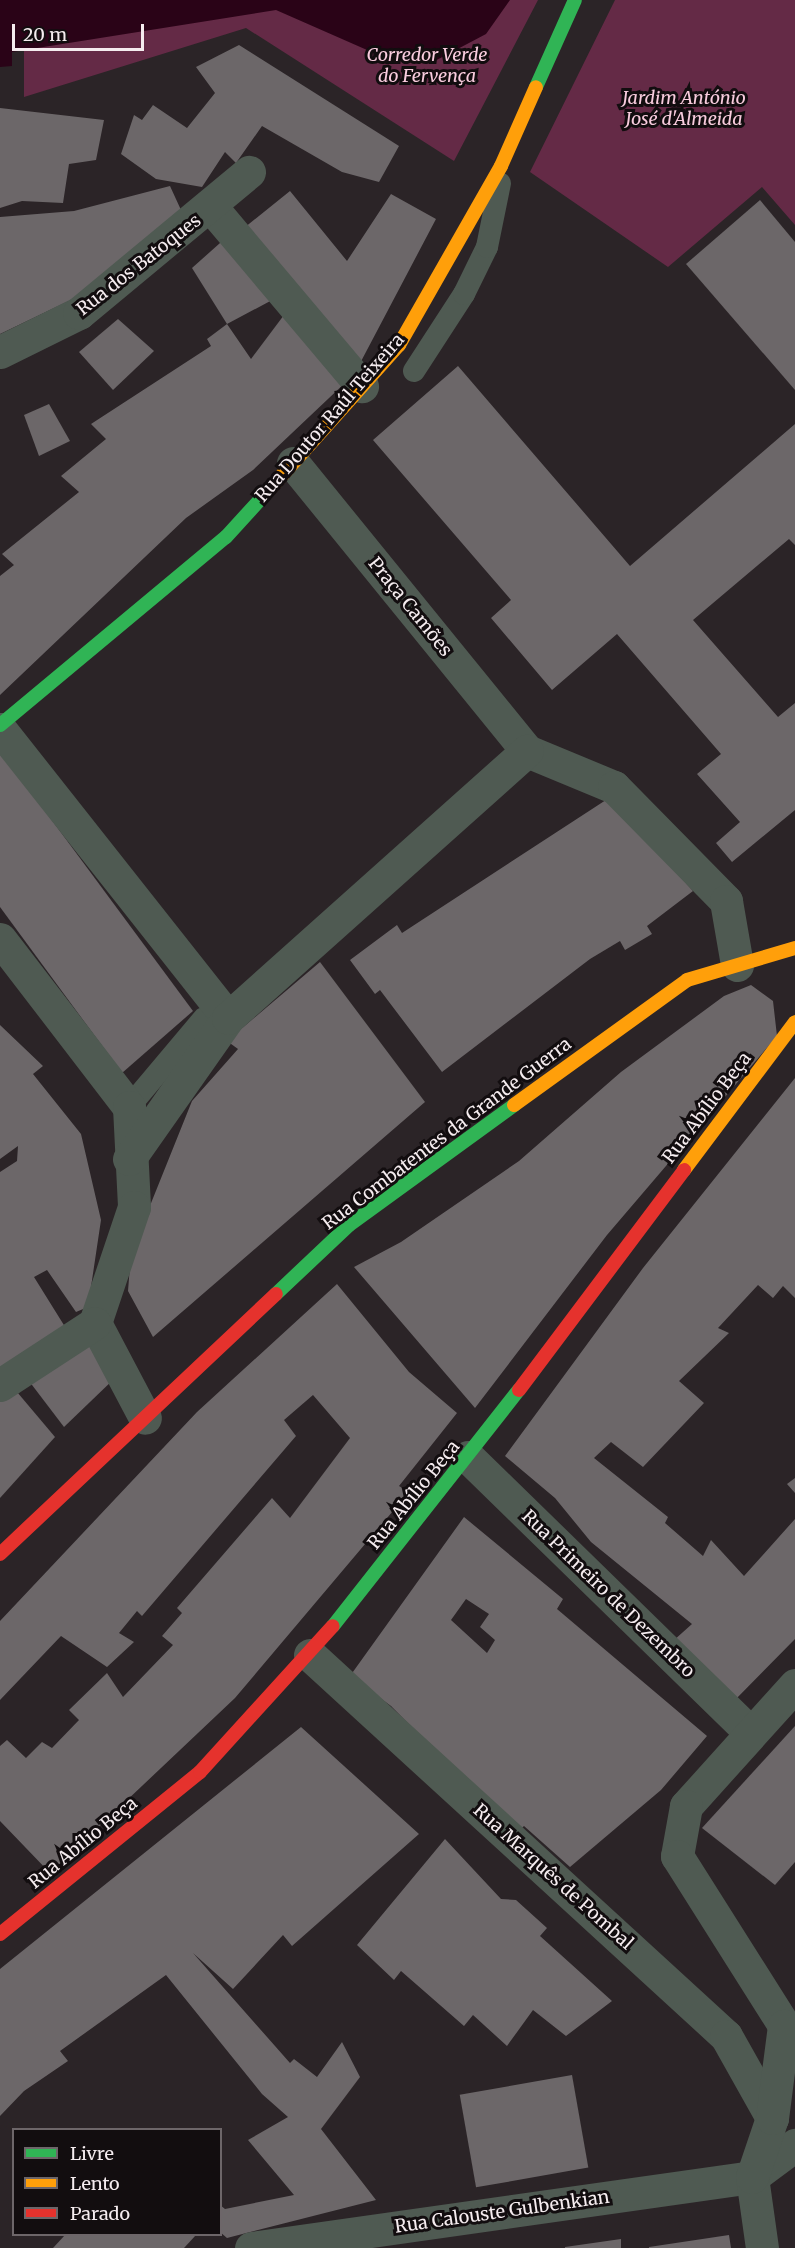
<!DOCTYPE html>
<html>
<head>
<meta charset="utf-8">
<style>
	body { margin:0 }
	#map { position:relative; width:795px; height:2248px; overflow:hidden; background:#2b2427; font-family:Merriweather,serif }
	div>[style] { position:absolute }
	.green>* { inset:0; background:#642a46 }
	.water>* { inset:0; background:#2a0317 }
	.building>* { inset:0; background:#6c6769; transform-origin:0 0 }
	.lane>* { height:22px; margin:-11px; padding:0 11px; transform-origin:11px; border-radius:11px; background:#4f5a52 }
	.street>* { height:33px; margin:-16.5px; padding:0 16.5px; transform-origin:16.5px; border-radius:16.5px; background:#4f5a52 }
	.fast>* { height:14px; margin:-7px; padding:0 7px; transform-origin:7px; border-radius:7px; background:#30b455 }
	.slow>* { height:14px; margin:-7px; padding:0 7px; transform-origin:7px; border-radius:7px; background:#ff9f0a }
	.jam>* { height:14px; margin:-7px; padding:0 7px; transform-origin:7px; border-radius:7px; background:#e5322d }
	span { translate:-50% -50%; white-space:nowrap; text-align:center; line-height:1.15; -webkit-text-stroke:6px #120d0f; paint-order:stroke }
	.park-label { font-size:18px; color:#f9ccde; font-style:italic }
	.street-label { font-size:18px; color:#f5ecef }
	.legend { position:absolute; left:12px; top:2128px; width:210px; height:108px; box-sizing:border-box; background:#120d0f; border:2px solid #6d6669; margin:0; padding:8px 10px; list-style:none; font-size:18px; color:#f5ecef }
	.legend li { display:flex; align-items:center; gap:12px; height:30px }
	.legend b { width:30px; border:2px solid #6d6669 }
	.scale { position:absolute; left:12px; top:24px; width:132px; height:27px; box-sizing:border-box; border:3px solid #f5ecef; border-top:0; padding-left:8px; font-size:18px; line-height:21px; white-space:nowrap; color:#f5ecef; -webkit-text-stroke:4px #120d0f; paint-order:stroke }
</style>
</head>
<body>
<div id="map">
	<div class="green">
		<i style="clip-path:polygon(24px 0,538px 0,454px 161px,246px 28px,24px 97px)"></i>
		<i style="clip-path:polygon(615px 0,795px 0,795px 225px,762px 187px,668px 267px,530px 172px)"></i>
	</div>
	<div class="water">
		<i style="clip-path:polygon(0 0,510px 0,486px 34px,431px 63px,383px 57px,276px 10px,12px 52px,12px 66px,0 67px)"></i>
	</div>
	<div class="building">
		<i style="clip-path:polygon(239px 45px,399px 146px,379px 182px,342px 172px,262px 126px,236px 163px,225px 152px,202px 187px,156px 179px,121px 154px,134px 115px,142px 120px,153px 105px,187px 128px,215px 93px,196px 67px)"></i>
		<i style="clip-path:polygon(0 108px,104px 120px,96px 160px,69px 164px,63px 203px,22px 201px,0 208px)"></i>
		<i style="clip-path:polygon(170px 186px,181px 210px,102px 285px,0 334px,0 217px,74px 211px)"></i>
		<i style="clip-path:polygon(290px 191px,347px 261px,391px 194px,436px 219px,357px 369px,244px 228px)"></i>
		<i style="clip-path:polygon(760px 200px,795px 242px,795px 390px,686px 264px)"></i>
		<i style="clip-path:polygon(229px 235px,274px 299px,227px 324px,251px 359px,284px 315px,347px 381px,253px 470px,186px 518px,0 695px,0 576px,14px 565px,2px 554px,79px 492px,61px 476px,106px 439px,91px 424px,211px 346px,207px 339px,227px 324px,192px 268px)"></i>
		<i style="clip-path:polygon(118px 319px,154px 351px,113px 390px,79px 352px)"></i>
		<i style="clip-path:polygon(458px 366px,630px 566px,795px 424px,795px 545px,789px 539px,693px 620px,778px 717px,795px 703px,795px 810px,732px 862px,716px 843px,740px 822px,697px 774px,721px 754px,617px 634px,552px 690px,491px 618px,511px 600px,373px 440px)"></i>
		<i style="clip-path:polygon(49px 404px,70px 441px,39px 456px,24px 415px)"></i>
		<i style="clip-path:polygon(0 750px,193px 1011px,122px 1073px,0 907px)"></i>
		<i style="clip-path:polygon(609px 798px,693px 891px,647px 926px,652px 934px,625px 950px,620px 941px,590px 959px,442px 1072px,380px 990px,375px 994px,350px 960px,397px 925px,402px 933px)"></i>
		<i style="clip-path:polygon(320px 962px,425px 1102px,153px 1337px,128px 1291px,131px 1253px,192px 1101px,238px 1049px,227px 1041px)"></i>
		<i style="clip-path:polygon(751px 985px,773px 1001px,777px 1036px,607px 1235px,475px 1408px,354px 1267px,401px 1242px,519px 1161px,621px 1072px,724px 996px)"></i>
		<i style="clip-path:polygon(0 1025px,43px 1066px,33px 1074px,81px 1134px,101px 1220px,88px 1307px,76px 1312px,47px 1270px,34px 1277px,67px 1330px,0 1374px,0 1172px,17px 1161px,18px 1146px,0 1159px)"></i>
		<i style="clip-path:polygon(795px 1078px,795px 1298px,783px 1286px,773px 1298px,758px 1285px,718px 1328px,729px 1333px,679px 1381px,704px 1403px,643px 1467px,611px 1442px,594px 1458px,668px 1517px,665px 1523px,703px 1556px,711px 1540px,744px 1576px,795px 1519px,795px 1639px,732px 1703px,673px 1641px,692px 1624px,591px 1542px,555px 1498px,505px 1456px,643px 1268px)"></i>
		<i style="clip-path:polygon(337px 1284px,409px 1372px,457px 1413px,399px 1486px,409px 1492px,235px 1698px,50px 1873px,0 1821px,0 1746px,7px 1740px,26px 1758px,42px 1742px,52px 1748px,79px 1720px,69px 1710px,107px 1673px,123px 1697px,173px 1645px,162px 1636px,182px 1613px,177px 1608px,272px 1498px,290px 1518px,350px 1438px,313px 1395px,284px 1420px,296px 1436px,142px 1616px,137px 1611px,119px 1633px,134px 1642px,107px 1667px,61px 1636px,0 1700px,0 1621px,197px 1412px)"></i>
		<i style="clip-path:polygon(83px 1333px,116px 1377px,64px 1427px,29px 1381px)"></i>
		<i style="clip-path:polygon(12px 1386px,55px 1437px,0 1498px,0 1393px)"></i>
		<i style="clip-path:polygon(795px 1478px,795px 1493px,787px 1484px)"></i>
		<i style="clip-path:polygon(evenodd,464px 1517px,563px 1599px,557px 1609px,707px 1736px,661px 1790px,570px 1867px,524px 1826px,516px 1833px,391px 1706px,350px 1676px,464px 1517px,466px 1599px,489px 1614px,480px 1627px,495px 1640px,487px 1653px,451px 1620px,466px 1599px)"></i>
		<i style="clip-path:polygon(795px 1726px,795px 1862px,775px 1885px,702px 1828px)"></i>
		<i style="clip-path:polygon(301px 1727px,419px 1834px,292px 1946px,283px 1935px,233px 1989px,193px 1953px,290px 2063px,294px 2059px,317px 2077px,342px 2042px,360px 2077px,321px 2129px,376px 2200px,227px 2238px,220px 2232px,220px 2205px,225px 2209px,294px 2195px,248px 2140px,288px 2117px,262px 2094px,166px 1975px,60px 2051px,68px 2061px,24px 2091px,0 2116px,0 1969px)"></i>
		<i style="clip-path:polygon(445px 1839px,501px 1899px,516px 1900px,547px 1928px,540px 1936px,612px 2001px,566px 2036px,533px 2010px,507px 2046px,473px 2015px,464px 2026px,401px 1971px,394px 1980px,357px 1945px)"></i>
		<i style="left:572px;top:2075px;width:94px;height:114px;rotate:80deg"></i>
		<i style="clip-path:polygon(65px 2235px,196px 2235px,184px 2248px,53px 2248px)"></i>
		<i style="clip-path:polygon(729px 2235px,731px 2248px,649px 2248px,649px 2247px)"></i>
		<i style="clip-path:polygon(621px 2239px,621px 2248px,565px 2248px,565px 2247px)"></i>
	</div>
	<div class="lane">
		<i style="left:414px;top:371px;width:92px;rotate:-57deg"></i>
		<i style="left:464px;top:294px;width:52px;rotate:-63.9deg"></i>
		<i style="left:487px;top:247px;width:65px;rotate:-78.5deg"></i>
		<i style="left:129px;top:1107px;width:116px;rotate:-49.9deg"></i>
	</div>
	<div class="street">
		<i style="left:212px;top:208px;width:233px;rotate:49.9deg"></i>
		<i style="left:0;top:352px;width:88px;rotate:-26.3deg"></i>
		<i style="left:79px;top:313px;width:221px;rotate:-39.7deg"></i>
		<i style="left:293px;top:463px;width:371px;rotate:50.9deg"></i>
		<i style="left:527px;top:751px;width:94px;rotate:22.5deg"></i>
		<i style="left:614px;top:787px;width:160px;rotate:45.5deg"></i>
		<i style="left:726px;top:901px;width:65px;rotate:80.2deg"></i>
		<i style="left:0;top:729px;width:368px;rotate:51.7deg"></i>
		<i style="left:0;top:939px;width:212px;rotate:52.5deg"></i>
		<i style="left:129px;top:1107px;width:100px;rotate:87.1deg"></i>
		<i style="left:134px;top:1207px;width:122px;rotate:108.6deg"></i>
		<i style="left:95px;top:1323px;width:107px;rotate:62.2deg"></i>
		<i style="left:129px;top:1159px;width:172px;rotate:-54.9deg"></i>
		<i style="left:228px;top:1018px;width:401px;rotate:-41.8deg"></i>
		<i style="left:0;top:1385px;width:113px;rotate:-33.1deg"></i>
		<i style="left:468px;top:1457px;width:392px;rotate:44.3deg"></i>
		<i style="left:310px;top:1655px;width:564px;rotate:42.49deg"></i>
		<i style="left:726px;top:2036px;width:94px;rotate:60.7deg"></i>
		<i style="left:795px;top:1685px;width:163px;rotate:132deg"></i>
		<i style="left:686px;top:1806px;width:51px;rotate:100.2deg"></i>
		<i style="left:677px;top:1856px;width:221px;rotate:57.7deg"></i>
		<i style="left:251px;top:2248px;width:506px;rotate:-8.07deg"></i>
		<i style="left:752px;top:2177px;width:54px;rotate:-36.7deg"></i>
		<i style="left:762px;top:2248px;width:72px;rotate:-98deg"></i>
		<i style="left:752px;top:2177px;width:62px;rotate:-71.3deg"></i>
		<i style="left:772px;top:2118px;width:93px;rotate:-82.6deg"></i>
	</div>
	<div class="fast">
		<i style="left:536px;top:87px;width:95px;rotate:-65.9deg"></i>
		<i style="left:0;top:725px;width:294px;rotate:-39.8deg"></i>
		<i style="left:226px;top:537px;width:61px;rotate:-47.7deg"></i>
		<i style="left:276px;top:1294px;width:100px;rotate:-43.4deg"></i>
		<i style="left:349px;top:1225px;width:204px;rotate:-36deg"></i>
		<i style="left:333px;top:1626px;width:300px;rotate:-51.8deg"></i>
	</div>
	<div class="slow">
		<i style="left:267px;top:492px;width:198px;rotate:-48.1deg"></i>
		<i style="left:399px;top:345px;width:206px;rotate:-60.3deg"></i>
		<i style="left:501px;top:166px;width:86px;rotate:-66.1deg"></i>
		<i style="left:514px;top:1105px;width:213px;rotate:-35.8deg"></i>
		<i style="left:687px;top:980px;width:113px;rotate:-16.5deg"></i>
		<i style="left:684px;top:1170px;width:185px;rotate:-53.1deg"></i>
	</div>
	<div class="jam">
		<i style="left:519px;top:1390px;width:275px;rotate:-53.1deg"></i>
		<i style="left:0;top:1554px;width:379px;rotate:-43.3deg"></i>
		<i style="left:0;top:1934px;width:257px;rotate:-39deg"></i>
		<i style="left:200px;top:1772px;width:197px;rotate:-47.7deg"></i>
	</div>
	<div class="park-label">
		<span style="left:427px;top:66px">Corredor Verde<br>do Fervença</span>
		<span style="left:684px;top:109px">Jardim António<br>José d'Almeida</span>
	</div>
	<div class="street-label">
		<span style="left:139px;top:265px;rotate:-38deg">Rua dos Batoques</span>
		<span style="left:330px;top:418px;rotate:-49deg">Rua Doutor Raúl Teixeira</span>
		<span style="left:410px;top:607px;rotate:51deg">Praça Camões</span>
		<span style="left:707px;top:1108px;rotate:-53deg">Rua Abílio Beça</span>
		<span style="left:447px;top:1134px;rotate:-37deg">Rua Combatentes da Grande Guerra</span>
		<span style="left:414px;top:1495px;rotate:-51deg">Rua Abílio Beça</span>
		<span style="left:608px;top:1594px;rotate:44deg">Rua Primeiro de Dezembro</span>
		<span style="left:83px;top:1843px;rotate:-39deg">Rua Abílio Beça</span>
		<span style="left:553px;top:1877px;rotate:42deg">Rua Marquês de Pombal</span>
		<span style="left:502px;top:2212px;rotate:-8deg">Rua Calouste Gulbenkian</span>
	</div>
	<ul class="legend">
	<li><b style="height:8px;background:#30b455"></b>Livre</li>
	<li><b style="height:8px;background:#ff9f0a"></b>Lento</li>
	<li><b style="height:8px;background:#e5322d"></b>Parado</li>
	</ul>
	<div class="scale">20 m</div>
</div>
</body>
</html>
